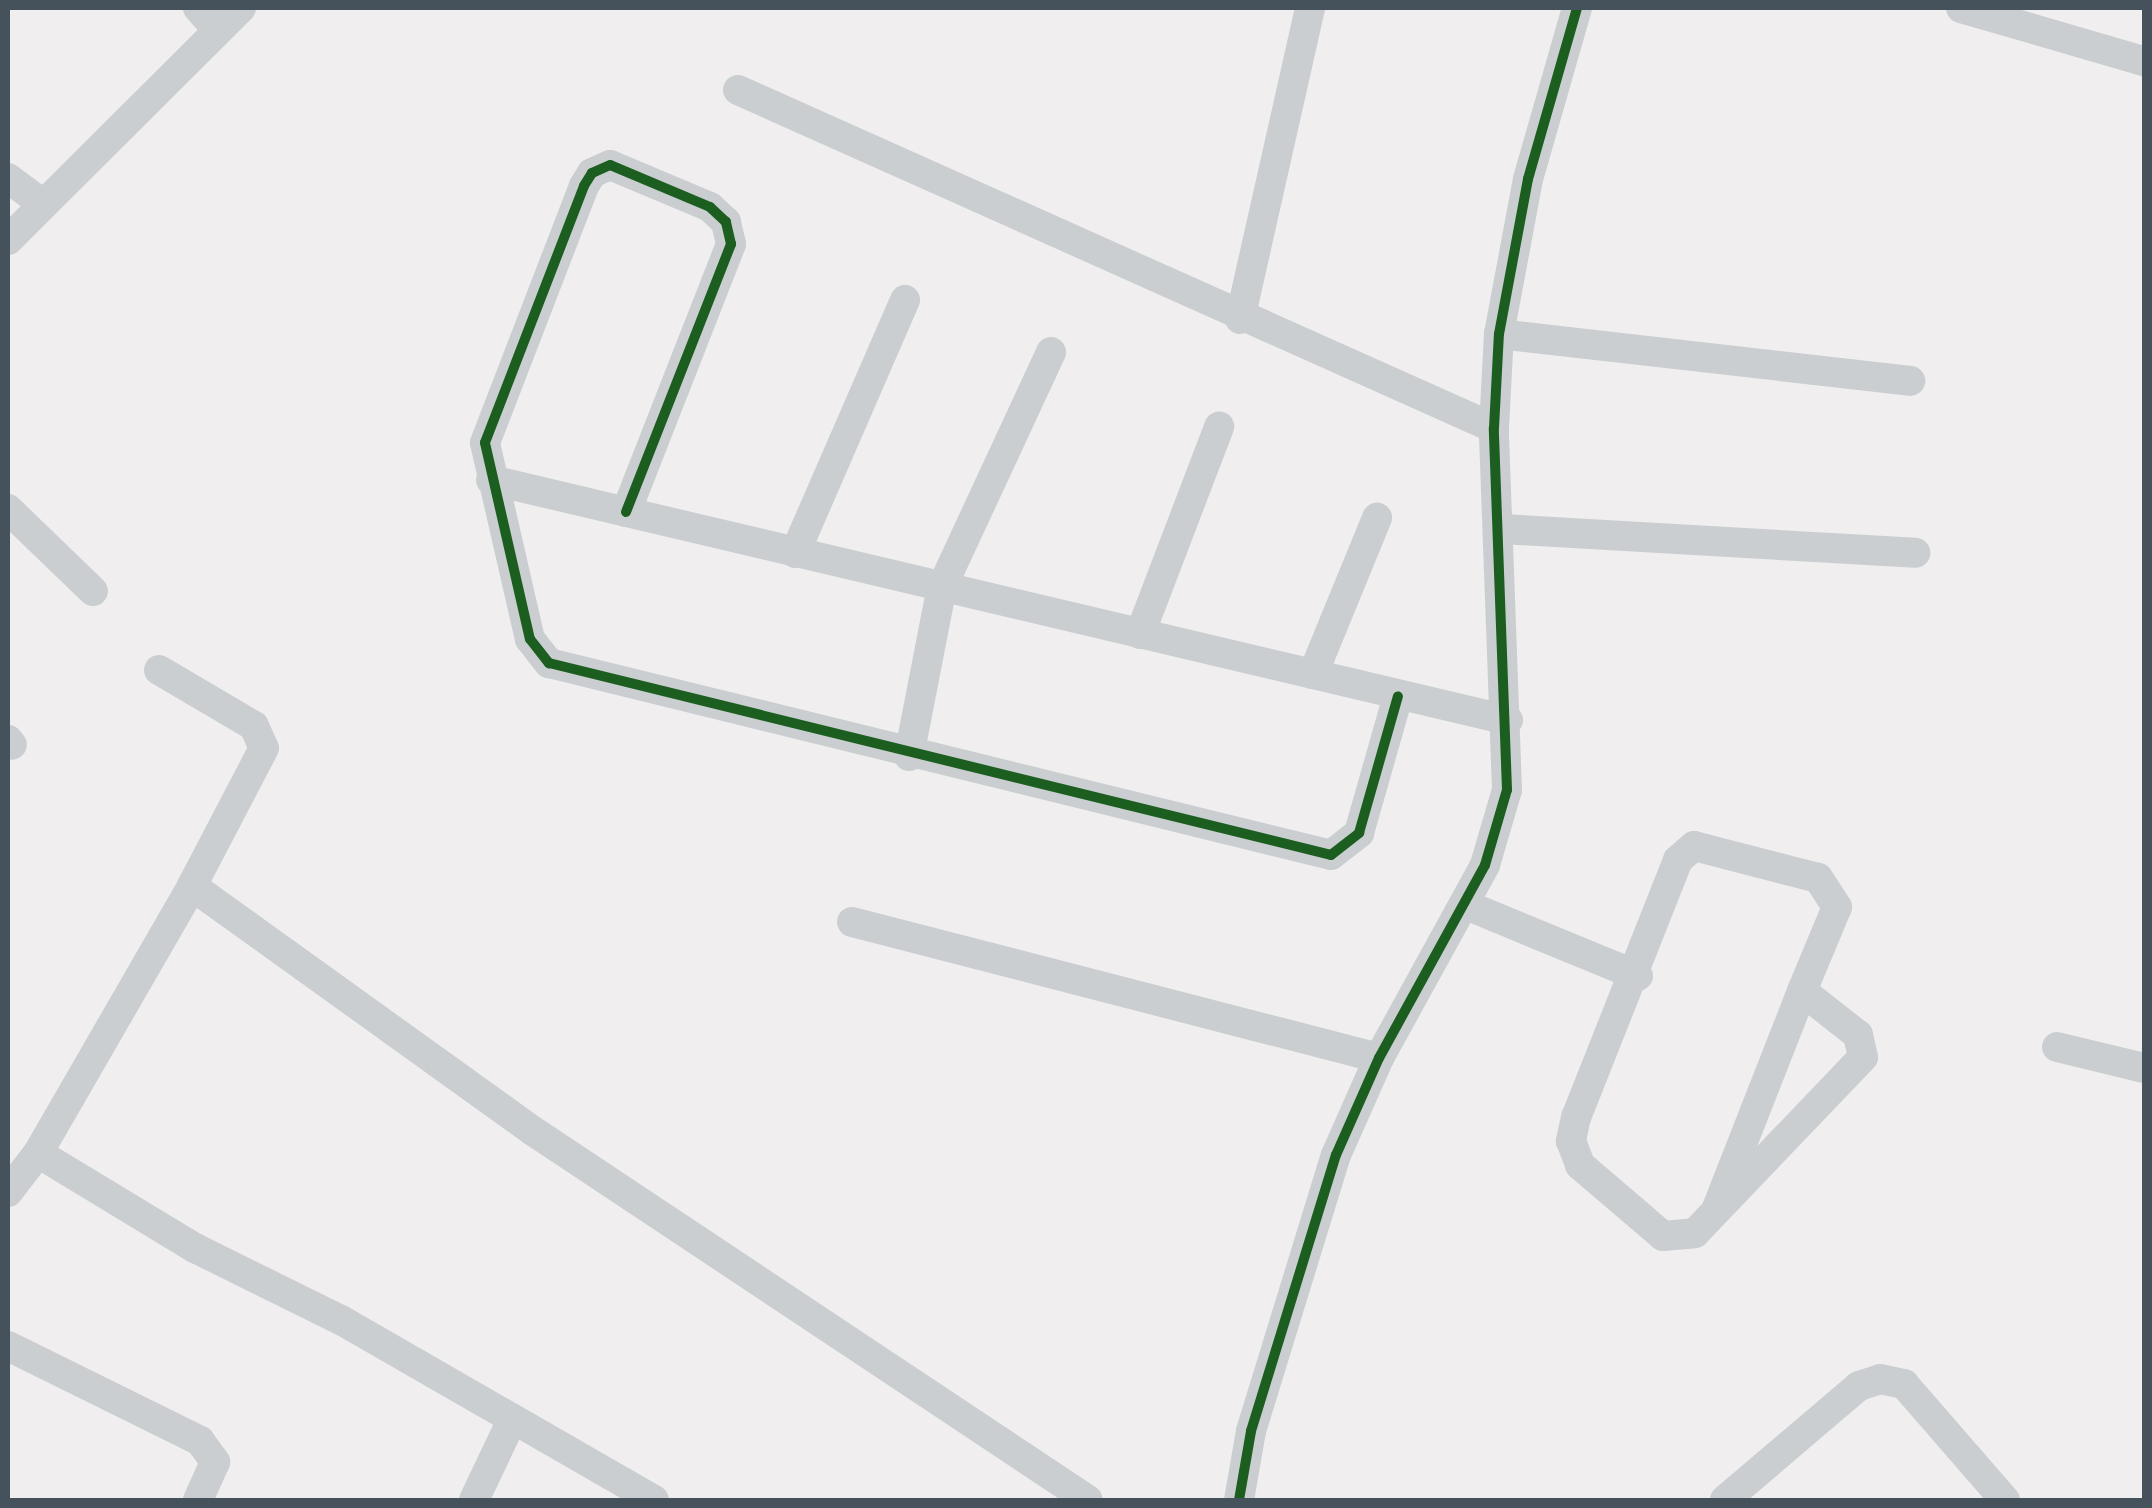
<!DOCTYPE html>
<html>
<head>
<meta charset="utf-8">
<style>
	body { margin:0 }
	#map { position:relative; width:2152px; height:1508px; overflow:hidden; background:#f0eeef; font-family:Inter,sans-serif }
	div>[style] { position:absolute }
	.minor>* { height:30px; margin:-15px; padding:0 15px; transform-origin:15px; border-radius:15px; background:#caced0 }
	.cycleway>* { height:10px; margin:-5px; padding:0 5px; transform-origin:5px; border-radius:5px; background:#1b5e20 }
	span { translate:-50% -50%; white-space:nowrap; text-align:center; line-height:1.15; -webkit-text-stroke:9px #fff; paint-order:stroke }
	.frame { position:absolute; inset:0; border:10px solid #45525c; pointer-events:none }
</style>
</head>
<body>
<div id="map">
	<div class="minor">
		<i style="left:198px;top:8px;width:30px;rotate:48deg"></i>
		<i style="left:1961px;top:8px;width:191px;rotate:16.2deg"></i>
		<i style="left:738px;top:90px;width:828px;rotate:24.09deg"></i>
		<i style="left:8px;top:178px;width:44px;rotate:36.6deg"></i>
		<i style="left:8px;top:240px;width:329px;rotate:-44.9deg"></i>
		<i style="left:1240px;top:319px;width:319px;rotate:-77.3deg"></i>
		<i style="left:1499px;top:334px;width:414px;rotate:6.5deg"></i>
		<i style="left:491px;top:480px;width:1045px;rotate:13.28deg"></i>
		<i style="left:8px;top:509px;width:118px;rotate:44deg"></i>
		<i style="left:626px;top:512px;width:288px;rotate:-68.6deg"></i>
		<i style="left:731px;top:244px;width:23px;rotate:-103deg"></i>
		<i style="left:726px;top:222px;width:22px;rotate:-137deg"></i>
		<i style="left:710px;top:207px;width:108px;rotate:-157.2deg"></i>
		<i style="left:610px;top:165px;width:20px;rotate:156deg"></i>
		<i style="left:592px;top:173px;width:15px;rotate:122deg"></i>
		<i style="left:584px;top:186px;width:275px;rotate:111.1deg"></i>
		<i style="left:485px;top:443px;width:201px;rotate:77.1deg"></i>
		<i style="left:530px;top:639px;width:31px;rotate:52deg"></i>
		<i style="left:549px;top:663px;width:805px;rotate:13.79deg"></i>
		<i style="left:1331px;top:855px;width:36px;rotate:-38deg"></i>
		<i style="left:1359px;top:833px;width:142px;rotate:-74.1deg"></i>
		<i style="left:1502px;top:529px;width:414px;rotate:3.3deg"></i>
		<i style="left:795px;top:553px;width:276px;rotate:-66.5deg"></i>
		<i style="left:1140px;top:634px;width:222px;rotate:-69.1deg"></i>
		<i style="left:159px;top:670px;width:110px;rotate:30.5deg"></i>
		<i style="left:254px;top:726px;width:24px;rotate:66deg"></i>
		<i style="left:264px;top:748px;width:156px;rotate:117.6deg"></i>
		<i style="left:1313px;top:674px;width:169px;rotate:-67.7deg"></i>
		<i style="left:8px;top:740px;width:6px;rotate:51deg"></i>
		<i style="left:909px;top:756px;width:172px;rotate:-79deg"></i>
		<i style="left:942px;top:587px;width:259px;rotate:-65.1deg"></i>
		<i style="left:1466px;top:905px;width:186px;rotate:22.4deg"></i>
		<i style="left:852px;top:922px;width:544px;rotate:14.47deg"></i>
		<i style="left:2057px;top:1047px;width:89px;rotate:13.6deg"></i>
		<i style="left:38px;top:1153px;width:184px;rotate:31.2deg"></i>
		<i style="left:195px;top:1248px;width:163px;rotate:26.3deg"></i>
		<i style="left:341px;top:1320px;width:361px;rotate:29.9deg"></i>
		<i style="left:8px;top:1192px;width:49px;rotate:-52.4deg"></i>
		<i style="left:38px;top:1153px;width:308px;rotate:-60deg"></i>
		<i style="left:192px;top:886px;width:420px;rotate:35.7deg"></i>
		<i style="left:533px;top:1131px;width:666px;rotate:33.62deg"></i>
		<i style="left:1717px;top:1208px;width:233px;rotate:-68.6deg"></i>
		<i style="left:1802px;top:991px;width:91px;rotate:-67.4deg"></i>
		<i style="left:1837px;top:907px;width:35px;rotate:-123deg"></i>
		<i style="left:1818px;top:878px;width:128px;rotate:-165.5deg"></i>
		<i style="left:1694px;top:846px;width:21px;rotate:139deg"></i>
		<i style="left:1678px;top:860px;width:277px;rotate:111.6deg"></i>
		<i style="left:1576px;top:1117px;width:25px;rotate:102deg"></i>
		<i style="left:1571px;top:1141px;width:26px;rotate:69deg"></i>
		<i style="left:1580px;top:1165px;width:109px;rotate:40.5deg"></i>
		<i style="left:1663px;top:1236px;width:32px;rotate:-5deg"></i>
		<i style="left:1695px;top:1233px;width:243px;rotate:-46.3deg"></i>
		<i style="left:1863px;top:1057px;width:23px;rotate:-103deg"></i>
		<i style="left:1858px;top:1035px;width:71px;rotate:-141.8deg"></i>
		<i style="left:8px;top:1346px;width:214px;rotate:26.3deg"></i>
		<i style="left:200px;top:1441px;width:26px;rotate:54deg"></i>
		<i style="left:215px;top:1462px;width:42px;rotate:114.1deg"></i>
		<i style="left:474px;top:1500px;width:89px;rotate:-64.6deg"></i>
		<i style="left:1239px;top:1500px;width:70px;rotate:-80.1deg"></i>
		<i style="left:1251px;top:1431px;width:289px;rotate:-72.9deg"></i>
		<i style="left:1336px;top:1155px;width:106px;rotate:-66.1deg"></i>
		<i style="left:1379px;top:1058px;width:220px;rotate:-61.2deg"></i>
		<i style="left:1485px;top:865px;width:78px;rotate:-73.7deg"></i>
		<i style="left:1507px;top:790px;width:362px;rotate:-92.1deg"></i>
		<i style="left:1494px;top:428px;width:94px;rotate:-87deg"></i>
		<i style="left:1499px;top:334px;width:158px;rotate:-79.4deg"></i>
		<i style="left:1528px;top:179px;width:178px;rotate:-74deg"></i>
		<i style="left:1725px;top:1500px;width:176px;rotate:-40.4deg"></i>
		<i style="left:1859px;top:1386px;width:22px;rotate:-18deg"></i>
		<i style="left:1880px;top:1379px;width:25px;rotate:12deg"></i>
		<i style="left:1904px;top:1384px;width:154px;rotate:49deg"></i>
	</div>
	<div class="cycleway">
		<i style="left:626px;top:512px;width:288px;rotate:-68.6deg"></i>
		<i style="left:731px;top:244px;width:23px;rotate:-103deg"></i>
		<i style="left:726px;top:222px;width:22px;rotate:-137deg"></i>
		<i style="left:710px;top:207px;width:108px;rotate:-157.2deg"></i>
		<i style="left:610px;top:165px;width:20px;rotate:156deg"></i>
		<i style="left:592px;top:173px;width:15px;rotate:122deg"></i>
		<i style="left:584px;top:186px;width:275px;rotate:111.1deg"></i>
		<i style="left:485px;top:443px;width:201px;rotate:77.1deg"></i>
		<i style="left:530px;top:639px;width:31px;rotate:52deg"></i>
		<i style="left:549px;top:663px;width:805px;rotate:13.79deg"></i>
		<i style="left:1331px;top:855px;width:36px;rotate:-38deg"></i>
		<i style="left:1359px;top:833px;width:142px;rotate:-74.1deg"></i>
		<i style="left:1239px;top:1500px;width:70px;rotate:-80.1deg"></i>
		<i style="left:1251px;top:1431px;width:289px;rotate:-72.9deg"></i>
		<i style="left:1336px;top:1155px;width:106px;rotate:-66.1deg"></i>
		<i style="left:1379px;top:1058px;width:220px;rotate:-61.2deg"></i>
		<i style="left:1485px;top:865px;width:78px;rotate:-73.7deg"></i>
		<i style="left:1507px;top:790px;width:362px;rotate:-92.1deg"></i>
		<i style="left:1494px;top:428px;width:94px;rotate:-87deg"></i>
		<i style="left:1499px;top:334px;width:158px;rotate:-79.4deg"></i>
		<i style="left:1528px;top:179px;width:178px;rotate:-74deg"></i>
	</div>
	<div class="frame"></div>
</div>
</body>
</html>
